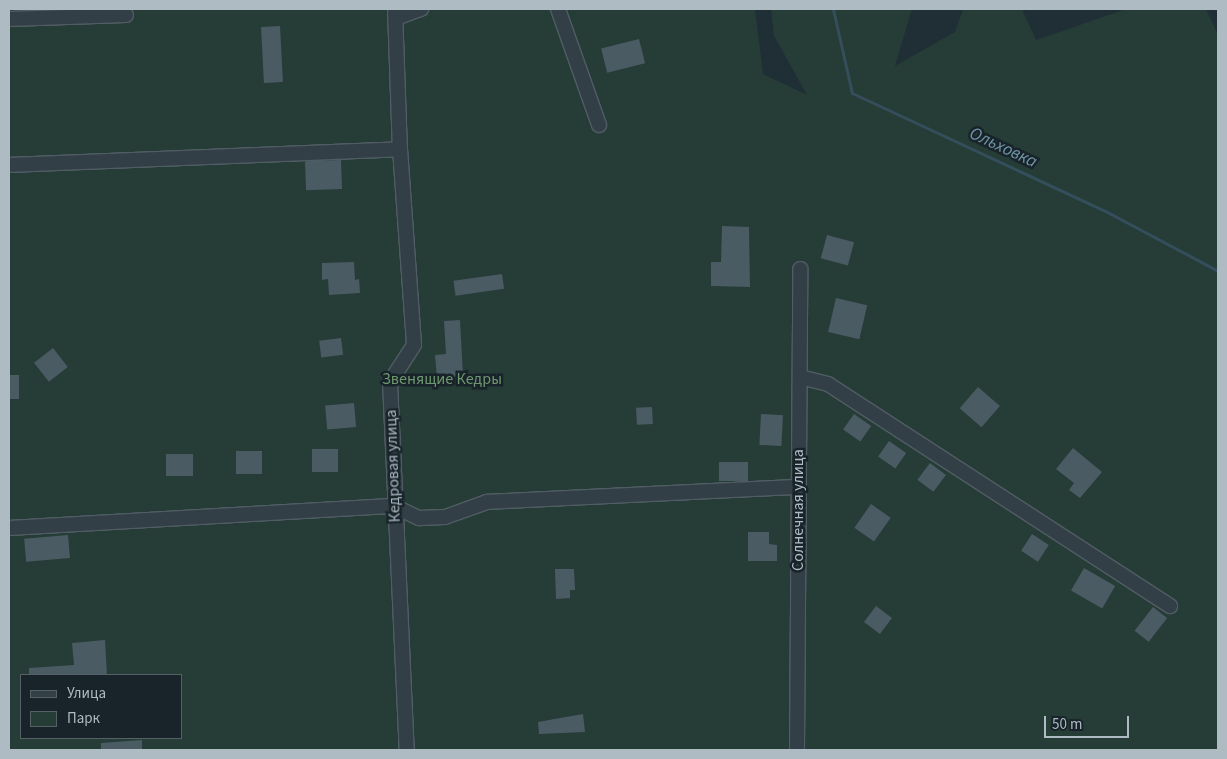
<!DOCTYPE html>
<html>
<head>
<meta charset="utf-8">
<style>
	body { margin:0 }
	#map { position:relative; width:1227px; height:759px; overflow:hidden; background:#202e35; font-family:"Source Sans 3",sans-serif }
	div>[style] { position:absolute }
	.green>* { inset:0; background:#263c37 }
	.stream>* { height:3px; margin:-1.5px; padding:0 1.5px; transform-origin:1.5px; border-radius:1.5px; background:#344e5c }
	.building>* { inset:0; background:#4b5b64; transform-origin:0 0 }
	.roads { filter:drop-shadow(1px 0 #515d64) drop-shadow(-1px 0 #515d64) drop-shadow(0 1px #515d64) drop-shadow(0 -1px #515d64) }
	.minor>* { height:14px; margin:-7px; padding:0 7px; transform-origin:7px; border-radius:7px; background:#333f46 }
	span { translate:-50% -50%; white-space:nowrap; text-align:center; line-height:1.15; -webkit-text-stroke:5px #19242a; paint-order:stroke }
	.park-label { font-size:16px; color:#6f976f }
	.street-label { font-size:16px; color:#aebbc3 }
	.water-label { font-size:18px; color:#6f94a6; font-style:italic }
	.frame { position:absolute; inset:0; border:10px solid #aebbc3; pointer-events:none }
	.legend { position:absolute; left:20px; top:674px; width:162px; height:65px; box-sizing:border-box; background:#19242a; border:1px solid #556067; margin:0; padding:6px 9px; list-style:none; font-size:15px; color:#aebbc3 }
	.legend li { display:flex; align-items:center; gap:10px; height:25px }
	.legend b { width:25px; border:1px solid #556067 }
	.scale { position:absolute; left:1044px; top:716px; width:85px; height:22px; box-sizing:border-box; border:2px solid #aebbc3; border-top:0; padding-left:6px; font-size:15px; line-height:18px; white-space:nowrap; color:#aebbc3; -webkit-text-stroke:4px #19242a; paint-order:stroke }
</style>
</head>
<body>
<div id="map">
	<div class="green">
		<i style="clip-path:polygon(evenodd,9px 9px,755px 9px,763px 74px,807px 95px,774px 36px,771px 9px,912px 9px,895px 66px,955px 32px,963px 9px,1022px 9px,1036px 40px,1126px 9px,1206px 9px,1218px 35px,1218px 750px,9px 750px,9px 9px,21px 675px,181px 675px,181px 738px,21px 738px,21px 675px)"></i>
	</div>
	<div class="stream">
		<i style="left:833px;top:9px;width:86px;rotate:77.3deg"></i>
		<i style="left:852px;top:93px;width:286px;rotate:25deg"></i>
		<i style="left:1111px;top:214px;width:121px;rotate:28deg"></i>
	</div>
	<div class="building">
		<i style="left:280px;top:26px;width:56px;height:19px;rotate:87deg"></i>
		<i style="left:639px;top:39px;width:25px;height:39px;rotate:76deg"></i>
		<i style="left:341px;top:160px;width:29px;height:36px;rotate:88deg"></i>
		<i style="clip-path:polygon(722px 226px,749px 227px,750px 287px,711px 286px,711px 262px,721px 262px)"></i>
		<i style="left:827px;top:235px;width:28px;height:24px;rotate:15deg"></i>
		<i style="clip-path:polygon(354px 262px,355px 280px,359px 279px,360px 293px,329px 295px,328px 279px,322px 280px,322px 263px)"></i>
		<i style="left:502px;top:274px;width:15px;height:49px;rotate:82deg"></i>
		<i style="left:836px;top:298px;width:32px;height:35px;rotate:13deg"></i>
		<i style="clip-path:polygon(460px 320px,463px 376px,437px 378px,435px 355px,446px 354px,444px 321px)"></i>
		<i style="left:341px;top:338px;width:17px;height:22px;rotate:83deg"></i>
		<i style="left:53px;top:348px;width:24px;height:24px;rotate:52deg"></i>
		<i style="left:9px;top:375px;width:10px;height:24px"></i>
		<i style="left:978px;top:387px;width:29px;height:28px;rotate:41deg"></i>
		<i style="left:354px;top:403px;width:24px;height:29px;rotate:85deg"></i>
		<i style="left:652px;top:407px;width:17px;height:16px;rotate:87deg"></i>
		<i style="left:761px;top:414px;width:22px;height:31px;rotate:3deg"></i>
		<i style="left:854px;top:414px;width:21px;height:19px;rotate:35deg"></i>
		<i style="left:889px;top:441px;width:21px;height:19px;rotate:35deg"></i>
		<i style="clip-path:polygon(1073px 448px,1102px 472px,1080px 498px,1069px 490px,1074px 483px,1056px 469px)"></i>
		<i style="left:312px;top:449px;width:26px;height:23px"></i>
		<i style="left:236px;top:451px;width:26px;height:23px"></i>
		<i style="left:193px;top:454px;width:22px;height:27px;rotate:90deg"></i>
		<i style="left:748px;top:462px;width:19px;height:29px;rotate:90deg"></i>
		<i style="left:930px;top:463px;width:20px;height:21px;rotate:37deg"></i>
		<i style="left:871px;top:504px;width:24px;height:29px;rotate:35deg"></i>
		<i style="clip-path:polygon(748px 532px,769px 532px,769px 544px,777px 545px,777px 561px,748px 561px)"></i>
		<i style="left:1032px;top:534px;width:20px;height:20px;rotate:33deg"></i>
		<i style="left:68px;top:535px;width:23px;height:44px;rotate:85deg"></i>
		<i style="left:1084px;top:568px;width:36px;height:26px;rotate:30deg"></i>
		<i style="clip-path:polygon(555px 569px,574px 569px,575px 590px,570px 590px,570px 598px,556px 599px)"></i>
		<i style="left:876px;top:606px;width:20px;height:20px;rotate:37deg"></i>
		<i style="left:1153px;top:607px;width:18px;height:30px;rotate:38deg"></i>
		<i style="clip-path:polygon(105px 640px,107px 675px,29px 675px,29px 668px,74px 665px,72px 643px)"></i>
		<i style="clip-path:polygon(583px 714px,585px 732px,539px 734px,538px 722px)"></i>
		<i style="clip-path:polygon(142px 740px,142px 750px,101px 750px,101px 743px)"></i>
	</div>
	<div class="roads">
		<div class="minor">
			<i style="left:395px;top:9px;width:140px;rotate:88deg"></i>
			<i style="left:400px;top:149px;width:196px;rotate:85.9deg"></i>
			<i style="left:414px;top:345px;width:44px;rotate:123deg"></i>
			<i style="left:390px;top:382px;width:368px;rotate:87.4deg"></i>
			<i style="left:558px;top:9px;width:123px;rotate:70.5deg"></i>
			<i style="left:396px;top:18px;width:27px;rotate:-20deg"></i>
			<i style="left:9px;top:19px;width:117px;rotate:-2deg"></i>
			<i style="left:9px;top:165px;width:391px;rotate:-2.3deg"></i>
			<i style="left:800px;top:377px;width:29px;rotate:14deg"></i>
			<i style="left:828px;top:384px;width:408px;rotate:33deg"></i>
			<i style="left:9px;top:528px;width:386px;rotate:-3.3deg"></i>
			<i style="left:394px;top:506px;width:28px;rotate:26deg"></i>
			<i style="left:419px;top:518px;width:26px;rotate:-2deg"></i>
			<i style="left:445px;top:517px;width:45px;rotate:-19.7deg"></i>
			<i style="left:487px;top:502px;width:311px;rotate:-2.8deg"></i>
			<i style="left:797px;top:750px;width:481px;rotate:-89.6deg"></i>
		</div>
	</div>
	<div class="park-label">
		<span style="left:442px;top:379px">Звенящие Кедры</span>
	</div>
	<div class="street-label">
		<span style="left:393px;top:466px;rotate:-92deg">Кедровая улица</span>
		<span style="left:798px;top:510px;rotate:-90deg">Солнечная улица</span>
	</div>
	<div class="water-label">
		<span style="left:1003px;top:148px;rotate:25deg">Ольховка</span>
	</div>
	<div class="frame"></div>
	<ul class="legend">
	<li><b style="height:6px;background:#333f46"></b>Улица</li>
	<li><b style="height:14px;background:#263c37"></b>Парк</li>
	</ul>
	<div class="scale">50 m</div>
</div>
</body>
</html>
